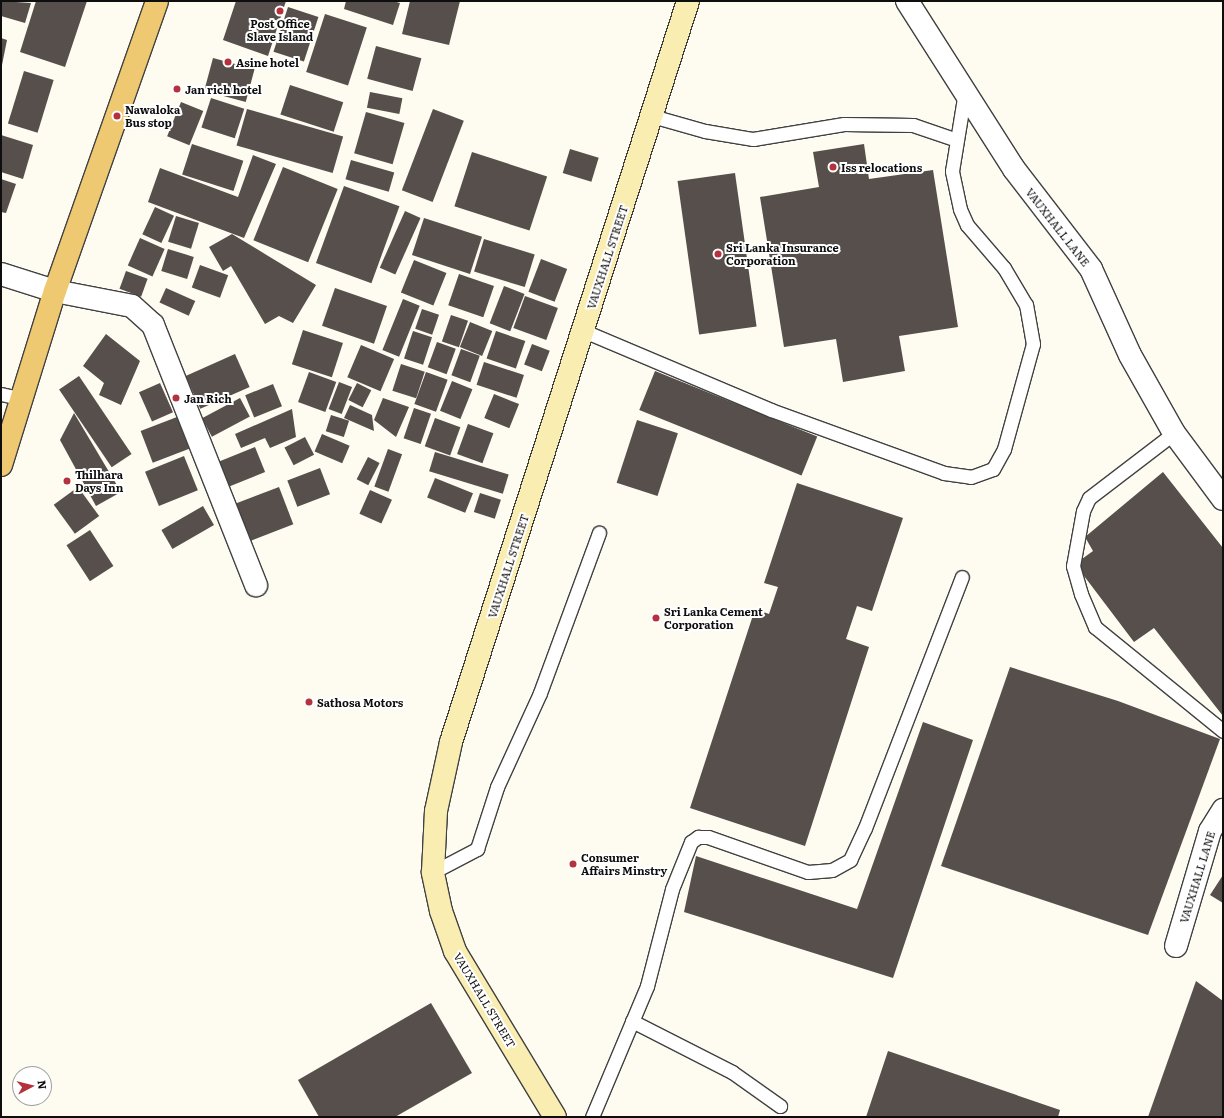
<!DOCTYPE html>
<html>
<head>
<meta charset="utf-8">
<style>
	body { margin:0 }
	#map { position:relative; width:1224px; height:1118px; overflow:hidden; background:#fefbf1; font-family:Literata,serif }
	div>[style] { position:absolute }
	.building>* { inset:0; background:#564f4b; transform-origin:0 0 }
	.roads { filter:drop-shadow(1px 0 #414141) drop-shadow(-1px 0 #414141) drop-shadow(0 1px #414141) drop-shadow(0 -1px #414141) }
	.lane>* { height:13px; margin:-6.5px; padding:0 6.5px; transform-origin:6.5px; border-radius:6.5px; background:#fff }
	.street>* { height:22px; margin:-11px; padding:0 11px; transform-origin:11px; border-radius:11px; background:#fff }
	.secondary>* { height:22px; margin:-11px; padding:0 11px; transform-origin:11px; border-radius:11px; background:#f9edb1 }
	.primary>* { height:22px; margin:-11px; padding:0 11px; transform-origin:11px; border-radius:11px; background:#eec971 }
	.dots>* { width:11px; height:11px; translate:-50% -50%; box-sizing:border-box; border:2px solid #fff; border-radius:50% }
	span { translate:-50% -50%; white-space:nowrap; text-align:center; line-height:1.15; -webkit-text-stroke:4px #fff; paint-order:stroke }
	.poi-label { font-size:11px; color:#0e0e0e; font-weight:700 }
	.left { translate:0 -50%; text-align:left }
	.street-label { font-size:11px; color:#0e0e0e }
	.frame { position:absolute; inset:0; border:2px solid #0e0e0e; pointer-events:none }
	.north { position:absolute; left:12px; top:1066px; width:40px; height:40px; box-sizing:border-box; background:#fff; border:1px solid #9f9f9f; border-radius:50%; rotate:83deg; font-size:11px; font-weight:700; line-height:16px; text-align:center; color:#0e0e0e }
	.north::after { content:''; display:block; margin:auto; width:14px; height:18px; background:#b4313e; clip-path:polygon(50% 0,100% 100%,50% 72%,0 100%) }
</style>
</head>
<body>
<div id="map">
	<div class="building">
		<i style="clip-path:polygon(1px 1px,31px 3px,25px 23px,1px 16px)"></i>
		<i style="clip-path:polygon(36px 1px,87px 1px,65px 67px,20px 52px)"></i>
		<i style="clip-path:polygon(236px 1px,286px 1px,268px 56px,223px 40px)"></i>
		<i style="clip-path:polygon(346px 1px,393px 1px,400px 3px,393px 25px,344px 9px)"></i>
		<i style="clip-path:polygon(410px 1px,460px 1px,449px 45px,402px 34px)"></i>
		<i style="left:288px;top:7px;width:32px;height:47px;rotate:18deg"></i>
		<i style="left:325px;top:14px;width:44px;height:61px;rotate:18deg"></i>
		<i style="clip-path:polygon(1px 38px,7px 40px,2px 65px,1px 65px)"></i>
		<i style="left:376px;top:46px;width:47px;height:34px;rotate:15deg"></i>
		<i style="left:213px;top:58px;width:43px;height:34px;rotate:15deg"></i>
		<i style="left:24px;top:71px;width:31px;height:55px;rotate:17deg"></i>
		<i style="left:290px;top:85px;width:56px;height:31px;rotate:18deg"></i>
		<i style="left:370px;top:92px;width:33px;height:16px;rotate:11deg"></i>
		<i style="left:211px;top:98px;width:35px;height:31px;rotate:18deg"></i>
		<i style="left:181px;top:102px;width:24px;height:37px;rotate:22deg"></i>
		<i style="left:247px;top:109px;width:100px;height:38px;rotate:16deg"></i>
		<i style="left:433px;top:109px;width:33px;height:87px;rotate:21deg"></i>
		<i style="left:366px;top:112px;width:40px;height:43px;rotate:16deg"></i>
		<i style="clip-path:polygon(1px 135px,33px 145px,23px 179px,1px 172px)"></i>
		<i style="left:192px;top:144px;width:54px;height:32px;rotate:18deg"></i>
		<i style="clip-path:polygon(864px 144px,869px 179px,933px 170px,958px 327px,899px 336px,905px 371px,843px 382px,836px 339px,784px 347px,760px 197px,819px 187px,813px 152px)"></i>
		<i style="left:570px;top:149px;width:30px;height:25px;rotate:17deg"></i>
		<i style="left:472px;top:152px;width:79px;height:57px;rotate:18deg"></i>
		<i style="clip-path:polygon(253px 155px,276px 164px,244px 238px,148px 202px,160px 168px,238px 197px)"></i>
		<i style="left:351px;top:160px;width:45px;height:20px;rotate:16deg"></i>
		<i style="left:283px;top:167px;width:59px;height:79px;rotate:22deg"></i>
		<i style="left:735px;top:173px;width:155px;height:58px;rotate:82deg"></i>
		<i style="clip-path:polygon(1px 179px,16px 184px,6px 213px,1px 212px)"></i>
		<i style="left:344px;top:186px;width:59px;height:82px;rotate:20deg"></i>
		<i style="left:155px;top:207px;width:21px;height:30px;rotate:25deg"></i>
		<i style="left:405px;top:211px;width:17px;height:62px;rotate:24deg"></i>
		<i style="left:176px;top:216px;width:24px;height:27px;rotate:17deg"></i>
		<i style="left:424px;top:218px;width:61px;height:39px;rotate:18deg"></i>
		<i style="clip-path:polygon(232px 234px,316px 285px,293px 323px,279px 316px,265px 324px,231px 266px,223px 271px,209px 247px)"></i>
		<i style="left:140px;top:238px;width:27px;height:30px;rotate:24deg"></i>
		<i style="left:484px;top:239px;width:53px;height:34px;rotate:17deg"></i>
		<i style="left:168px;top:249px;width:27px;height:23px;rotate:17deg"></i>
		<i style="left:541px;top:259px;width:28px;height:35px;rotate:21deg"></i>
		<i style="left:414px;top:260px;width:35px;height:35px;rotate:22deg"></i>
		<i style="left:200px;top:265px;width:30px;height:24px;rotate:20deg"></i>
		<i style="left:126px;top:271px;width:23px;height:19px;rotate:20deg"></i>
		<i style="left:459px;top:274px;width:37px;height:33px;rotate:19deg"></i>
		<i style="left:504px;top:286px;width:22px;height:40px;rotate:21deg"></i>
		<i style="left:166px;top:288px;width:32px;height:16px;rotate:24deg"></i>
		<i style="left:335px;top:288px;width:55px;height:40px;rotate:19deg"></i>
		<i style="left:525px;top:296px;width:35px;height:34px;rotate:20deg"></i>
		<i style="left:403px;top:299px;width:18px;height:55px;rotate:22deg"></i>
		<i style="left:422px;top:309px;width:18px;height:21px;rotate:19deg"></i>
		<i style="left:451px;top:315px;width:18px;height:28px;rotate:19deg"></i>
		<i style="left:470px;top:322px;width:24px;height:27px;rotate:22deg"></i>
		<i style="left:303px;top:330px;width:42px;height:36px;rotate:18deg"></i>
		<i style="left:413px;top:331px;width:20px;height:29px;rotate:18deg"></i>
		<i style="left:496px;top:331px;width:31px;height:29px;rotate:19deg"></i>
		<i style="clip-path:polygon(106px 334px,140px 361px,121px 405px,99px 395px,104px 383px,83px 366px)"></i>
		<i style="left:437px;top:342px;width:20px;height:27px;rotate:20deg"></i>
		<i style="left:532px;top:344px;width:19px;height:22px;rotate:21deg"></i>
		<i style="left:361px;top:345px;width:36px;height:35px;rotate:23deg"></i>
		<i style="left:461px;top:349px;width:20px;height:28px;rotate:20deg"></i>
		<i style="left:235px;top:354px;width:36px;height:54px;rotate:66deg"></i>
		<i style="left:484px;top:362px;width:42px;height:24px;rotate:18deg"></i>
		<i style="left:401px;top:364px;width:25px;height:28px;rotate:18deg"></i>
		<i style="left:655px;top:371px;width:175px;height:42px;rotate:22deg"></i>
		<i style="left:309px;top:372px;width:29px;height:32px;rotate:20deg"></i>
		<i style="left:426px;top:372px;width:23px;height:34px;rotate:20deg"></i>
		<i style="left:79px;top:376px;width:94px;height:24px;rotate:56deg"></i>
		<i style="left:452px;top:381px;width:22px;height:32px;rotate:22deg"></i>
		<i style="left:339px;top:382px;width:14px;height:29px;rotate:21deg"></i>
		<i style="left:160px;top:383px;width:32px;height:23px;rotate:66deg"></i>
		<i style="left:357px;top:383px;width:16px;height:19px;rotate:27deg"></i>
		<i style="left:273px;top:384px;width:24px;height:30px;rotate:68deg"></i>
		<i style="left:494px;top:394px;width:27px;height:26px;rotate:22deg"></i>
		<i style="left:240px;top:398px;width:21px;height:43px;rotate:62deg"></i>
		<i style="clip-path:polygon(383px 398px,409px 407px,396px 437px,374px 420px)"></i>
		<i style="clip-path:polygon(350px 405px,372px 415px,374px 431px,344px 418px)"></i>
		<i style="left:414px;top:408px;width:18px;height:32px;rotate:19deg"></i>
		<i style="clip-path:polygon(292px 409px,296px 437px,270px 448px,265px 438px,241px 448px,235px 434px)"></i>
		<i style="clip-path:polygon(74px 413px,121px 492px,96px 506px,60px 440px)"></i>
		<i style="left:331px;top:415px;width:19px;height:17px;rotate:18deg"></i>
		<i style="left:177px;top:417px;width:34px;height:39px;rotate:69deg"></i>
		<i style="left:435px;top:418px;width:27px;height:30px;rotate:20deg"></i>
		<i style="left:637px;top:420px;width:43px;height:66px;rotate:18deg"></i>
		<i style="left:468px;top:424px;width:27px;height:32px;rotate:20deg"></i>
		<i style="left:322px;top:434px;width:30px;height:19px;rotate:23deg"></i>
		<i style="left:305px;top:437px;width:20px;height:23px;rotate:63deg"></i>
		<i style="left:255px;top:447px;width:27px;height:46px;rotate:68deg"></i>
		<i style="left:388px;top:449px;width:15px;height:40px;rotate:20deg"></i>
		<i style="left:435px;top:452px;width:77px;height:20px;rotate:17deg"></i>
		<i style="left:184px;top:456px;width:37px;height:42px;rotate:68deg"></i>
		<i style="left:368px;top:457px;width:13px;height:25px;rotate:27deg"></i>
		<i style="left:320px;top:468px;width:28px;height:35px;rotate:69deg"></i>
		<i style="clip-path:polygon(1163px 472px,1223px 548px,1223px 716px,1154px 628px,1134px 642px,1075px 564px,1093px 551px,1085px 537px)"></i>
		<i style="left:435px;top:478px;width:41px;height:21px;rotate:22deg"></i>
		<i style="clip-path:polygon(797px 483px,903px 518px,872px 611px,857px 606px,846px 639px,869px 647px,805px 846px,690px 808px,755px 609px,769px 614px,778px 587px,764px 583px)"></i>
		<i style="left:78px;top:487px;width:36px;height:30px;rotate:54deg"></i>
		<i style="left:279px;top:487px;width:40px;height:47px;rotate:69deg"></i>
		<i style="left:370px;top:490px;width:24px;height:26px;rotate:24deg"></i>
		<i style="left:480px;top:493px;width:22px;height:20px;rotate:18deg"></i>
		<i style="left:203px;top:506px;width:22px;height:48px;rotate:60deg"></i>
		<i style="left:90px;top:530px;width:43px;height:28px;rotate:57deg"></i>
		<i style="clip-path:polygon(1010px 667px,1118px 701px,1220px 739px,1148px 935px,941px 866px)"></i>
		<i style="clip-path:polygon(923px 722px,973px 740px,893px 978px,684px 912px,696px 856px,857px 909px)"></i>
		<i style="clip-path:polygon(1223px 875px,1223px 903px,1210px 895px)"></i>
		<i style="clip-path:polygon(1196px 981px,1223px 1001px,1223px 1117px,1148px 1117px)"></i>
		<i style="clip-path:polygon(431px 1003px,472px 1073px,395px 1117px,319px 1117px,298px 1080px)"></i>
		<i style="clip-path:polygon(888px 1051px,1060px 1110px,1058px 1117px,866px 1117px)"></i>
	</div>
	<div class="roads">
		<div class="lane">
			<i style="left:652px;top:116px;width:55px;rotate:15.8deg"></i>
			<i style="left:705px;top:131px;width:49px;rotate:9.5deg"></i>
			<i style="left:753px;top:139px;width:92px;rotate:-9.4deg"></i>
			<i style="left:844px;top:124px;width:69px;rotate:0.8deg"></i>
			<i style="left:913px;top:125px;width:46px;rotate:18.8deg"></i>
			<i style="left:584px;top:331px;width:203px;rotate:22.9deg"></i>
			<i style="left:771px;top:410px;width:184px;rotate:20deg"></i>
			<i style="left:944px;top:473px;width:27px;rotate:8deg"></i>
			<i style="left:971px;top:477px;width:23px;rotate:-20deg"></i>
			<i style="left:993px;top:469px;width:23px;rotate:-61deg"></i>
			<i style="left:1004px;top:449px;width:109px;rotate:-74.6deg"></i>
			<i style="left:1033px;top:344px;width:40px;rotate:-100deg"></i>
			<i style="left:1026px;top:305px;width:43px;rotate:-120.7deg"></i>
			<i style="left:1004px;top:268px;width:57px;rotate:-130.7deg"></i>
			<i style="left:967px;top:225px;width:17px;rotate:-114deg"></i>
			<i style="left:960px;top:209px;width:39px;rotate:-102deg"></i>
			<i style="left:952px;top:171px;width:80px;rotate:-80.7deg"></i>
			<i style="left:1px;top:394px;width:22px;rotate:13deg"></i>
			<i style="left:1174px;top:433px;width:107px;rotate:142.6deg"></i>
			<i style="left:1089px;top:498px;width:14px;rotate:115deg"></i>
			<i style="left:1083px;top:511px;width:56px;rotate:100.3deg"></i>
			<i style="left:1073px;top:566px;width:29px;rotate:74deg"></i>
			<i style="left:1081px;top:594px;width:36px;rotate:67deg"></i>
			<i style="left:1095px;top:627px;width:165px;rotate:39.1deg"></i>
			<i style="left:433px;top:872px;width:50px;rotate:-27.6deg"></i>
			<i style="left:477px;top:849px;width:65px;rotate:-72.1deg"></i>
			<i style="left:497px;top:787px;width:103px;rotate:-65.4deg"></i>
			<i style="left:540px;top:693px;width:171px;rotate:-69.8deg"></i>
			<i style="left:632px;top:1021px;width:112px;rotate:27deg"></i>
			<i style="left:732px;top:1072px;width:59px;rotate:35.3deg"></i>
			<i style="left:592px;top:1117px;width:142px;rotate:-67.2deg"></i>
			<i style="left:647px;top:986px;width:100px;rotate:-75.5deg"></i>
			<i style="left:672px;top:889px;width:51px;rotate:-68deg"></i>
			<i style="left:691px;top:842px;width:9px;rotate:-36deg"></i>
			<i style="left:698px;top:837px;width:10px"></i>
			<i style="left:708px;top:837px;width:106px;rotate:19.3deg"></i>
			<i style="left:808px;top:872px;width:24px;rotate:-5deg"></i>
			<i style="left:832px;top:870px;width:21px;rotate:-29deg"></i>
			<i style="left:850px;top:860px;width:35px;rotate:-65deg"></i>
			<i style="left:865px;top:828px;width:269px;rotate:-68.9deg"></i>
		</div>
		<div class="street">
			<i style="left:907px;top:1px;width:199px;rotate:57.5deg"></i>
			<i style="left:1014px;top:169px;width:126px;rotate:52.4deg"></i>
			<i style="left:1091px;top:269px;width:94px;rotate:65.6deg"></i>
			<i style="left:1130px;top:355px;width:90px;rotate:60.6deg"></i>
			<i style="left:1174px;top:433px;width:82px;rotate:53.4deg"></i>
			<i style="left:1px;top:274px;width:57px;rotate:17.5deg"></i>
			<i style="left:55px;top:291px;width:78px;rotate:11deg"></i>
			<i style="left:132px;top:306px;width:28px;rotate:42deg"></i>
			<i style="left:153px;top:325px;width:280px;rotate:68.4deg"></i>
			<i style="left:1176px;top:946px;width:120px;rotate:-73.5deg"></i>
			<i style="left:1210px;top:831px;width:25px;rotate:-58deg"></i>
		</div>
		<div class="secondary">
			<i style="left:555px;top:1117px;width:194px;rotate:-121.1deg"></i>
			<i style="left:455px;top:951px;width:42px;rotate:-109.3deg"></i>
			<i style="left:441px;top:911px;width:40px;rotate:-102deg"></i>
			<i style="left:433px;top:872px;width:61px;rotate:-87.2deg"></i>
			<i style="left:436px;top:811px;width:71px;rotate:-77.7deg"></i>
			<i style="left:451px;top:742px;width:778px;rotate:-72.26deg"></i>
		</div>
		<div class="primary">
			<i style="left:1px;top:465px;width:182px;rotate:-72.8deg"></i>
			<i style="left:55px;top:291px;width:307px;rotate:-70.6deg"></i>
		</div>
	</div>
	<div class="dots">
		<i style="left:280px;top:11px;background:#b4313e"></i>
		<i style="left:228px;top:62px;background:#b4313e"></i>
		<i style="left:177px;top:89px;background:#b4313e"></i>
		<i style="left:117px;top:116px;background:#b4313e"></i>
		<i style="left:833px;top:167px;background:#b4313e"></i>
		<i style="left:718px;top:254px;background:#b4313e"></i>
		<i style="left:176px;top:398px;background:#b4313e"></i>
		<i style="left:67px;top:481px;background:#b4313e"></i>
		<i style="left:656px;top:618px;background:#b4313e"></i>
		<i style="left:309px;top:702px;background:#b4313e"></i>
		<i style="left:573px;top:864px;background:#b4313e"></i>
	</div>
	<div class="poi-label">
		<span style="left:280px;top:30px">Post Office<br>Slave Island</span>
		<span class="left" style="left:236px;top:62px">Asine hotel</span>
		<span class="left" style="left:185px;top:89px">Jan rich hotel</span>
		<span class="left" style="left:125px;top:116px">Nawaloka<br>Bus stop</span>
		<span class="left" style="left:841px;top:167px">Iss relocations</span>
		<span class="left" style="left:726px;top:254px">Sri Lanka Insurance<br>Corporation</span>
		<span class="left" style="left:184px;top:398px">Jan Rich</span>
		<span class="left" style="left:75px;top:481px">Thilhara<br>Days Inn</span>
		<span class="left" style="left:664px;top:618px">Sri Lanka Cement<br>Corporation</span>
		<span class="left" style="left:317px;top:702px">Sathosa Motors</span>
		<span class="left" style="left:581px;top:864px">Consumer<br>Affairs Minstry</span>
	</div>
	<div class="street-label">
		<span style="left:1058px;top:227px;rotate:52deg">VAUXHALL LANE</span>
		<span style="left:607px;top:257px;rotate:-72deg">VAUXHALL STREET</span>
		<span style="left:508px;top:566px;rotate:-72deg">VAUXHALL STREET</span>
		<span style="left:1197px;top:877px;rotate:-73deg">VAUXHALL LANE</span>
		<span style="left:485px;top:1000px;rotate:59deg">VAUXHALL STREET</span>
	</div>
	<div class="frame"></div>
	<div class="north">N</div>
</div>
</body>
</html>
